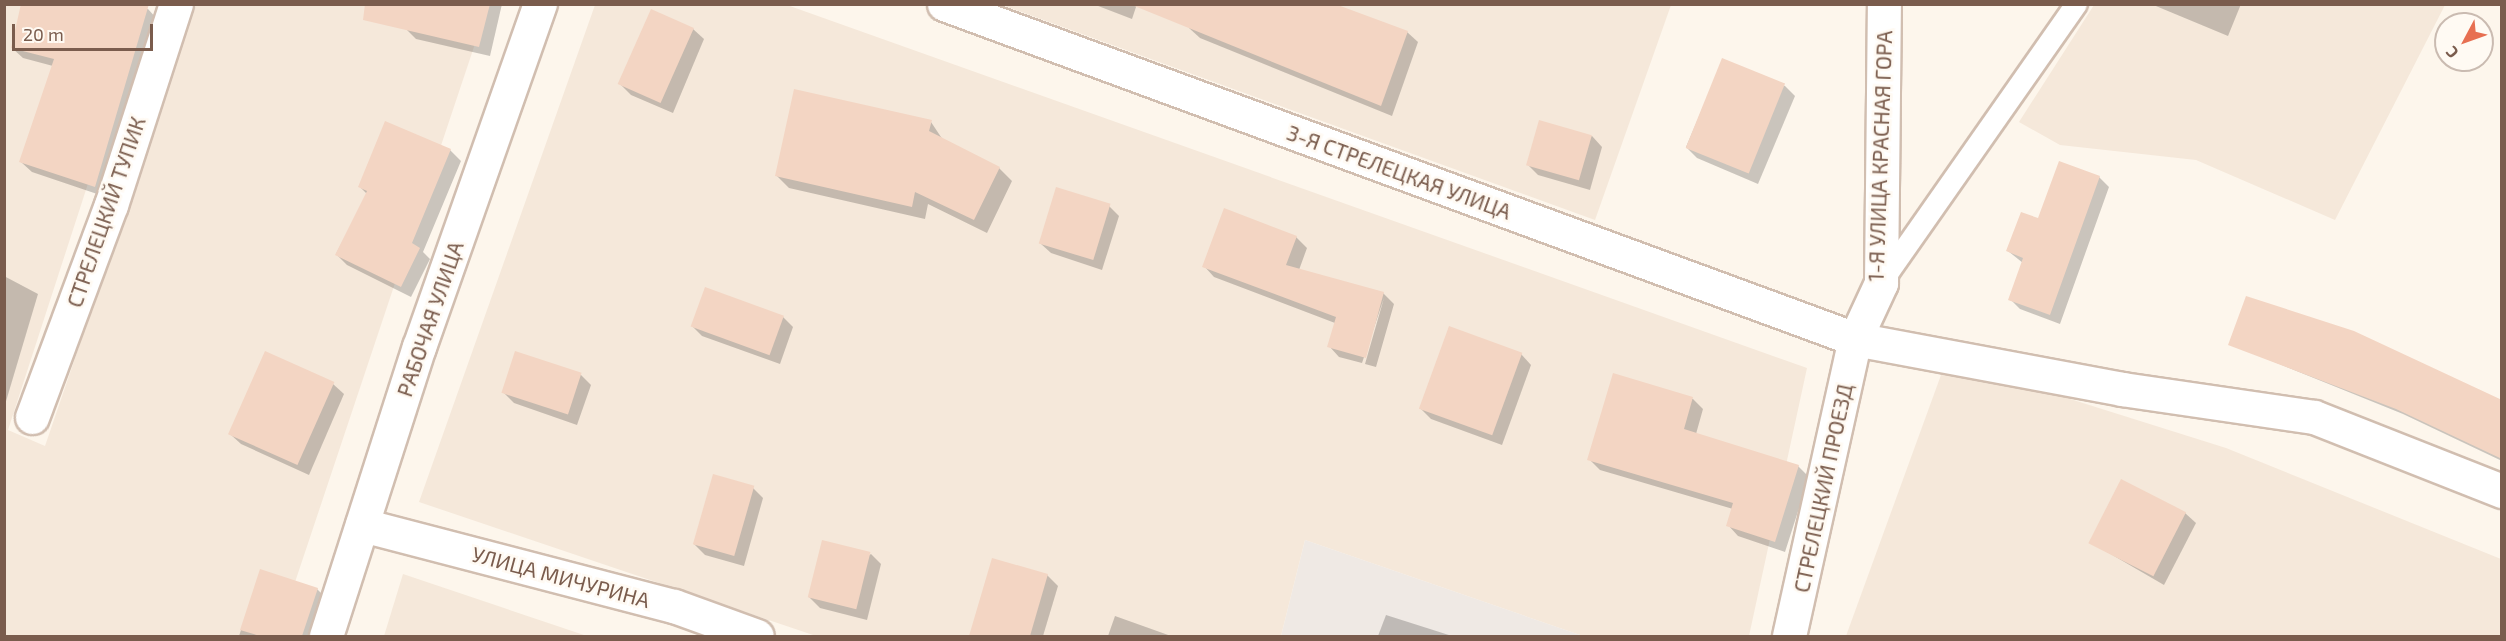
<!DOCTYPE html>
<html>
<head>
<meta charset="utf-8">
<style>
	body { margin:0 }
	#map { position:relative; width:2506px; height:641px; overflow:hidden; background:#fdf6ec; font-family:"Exo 2",sans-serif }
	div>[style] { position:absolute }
	.residential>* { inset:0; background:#f5e8da }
	.industrial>* { inset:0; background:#efe9e4 }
	.shadow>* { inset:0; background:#0003 }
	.building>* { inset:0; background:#f3d5c3; transform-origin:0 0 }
	.roads { filter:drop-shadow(2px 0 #d1beb0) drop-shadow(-2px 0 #d1beb0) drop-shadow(0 2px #d1beb0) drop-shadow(0 -2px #d1beb0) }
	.lane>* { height:21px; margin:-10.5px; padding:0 10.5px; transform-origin:10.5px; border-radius:10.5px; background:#fff }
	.street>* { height:33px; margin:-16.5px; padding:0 16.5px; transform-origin:16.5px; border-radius:16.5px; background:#fff }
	span { translate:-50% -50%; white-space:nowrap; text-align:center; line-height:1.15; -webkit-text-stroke:5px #fffaf3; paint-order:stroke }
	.street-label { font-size:21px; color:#7a5c4d }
	.frame { position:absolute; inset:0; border:6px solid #7a5c4d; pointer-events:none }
	.north { position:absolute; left:2434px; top:12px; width:60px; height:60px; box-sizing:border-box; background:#fffaf3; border:2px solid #cabbb1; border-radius:50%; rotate:229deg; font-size:16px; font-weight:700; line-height:24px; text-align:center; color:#7a5c4d }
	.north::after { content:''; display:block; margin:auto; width:21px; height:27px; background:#e76f51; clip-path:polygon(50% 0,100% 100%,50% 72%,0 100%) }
	.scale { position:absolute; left:12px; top:24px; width:141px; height:27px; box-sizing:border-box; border:3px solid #7a5c4d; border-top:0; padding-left:8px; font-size:18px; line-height:21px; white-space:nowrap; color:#7a5c4d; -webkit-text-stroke:4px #fffaf3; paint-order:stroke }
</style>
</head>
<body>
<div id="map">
	<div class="residential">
		<i style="clip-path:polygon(4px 5px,146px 5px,8px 430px,45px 446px,196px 5px,488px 5px,277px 636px,5px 636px)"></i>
		<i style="clip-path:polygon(595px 5px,787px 5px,1807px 368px,1749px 636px,1583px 636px,1305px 540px,1281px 636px,816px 636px,419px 502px)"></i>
		<i style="clip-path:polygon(1002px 5px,1671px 5px,1595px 220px)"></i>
		<i style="clip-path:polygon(2094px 5px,2094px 4px,2445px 5px,2335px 220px,2196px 160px,2060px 145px,2019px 122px)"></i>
		<i style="clip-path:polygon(1941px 375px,2010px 380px,2226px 448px,2501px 559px,2501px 636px,1846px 636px)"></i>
		<i style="clip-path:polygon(403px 574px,587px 636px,384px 636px)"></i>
	</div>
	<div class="industrial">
		<i style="clip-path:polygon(1305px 540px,1583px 636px,1281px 636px)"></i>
	</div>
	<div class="shadow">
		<i style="clip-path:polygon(128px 4px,148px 9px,158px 20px,106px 197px,32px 172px,21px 162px,53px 66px,23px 58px,12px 48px)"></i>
		<i style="clip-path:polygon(411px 4px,502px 4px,490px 56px,416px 39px,406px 29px)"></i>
		<i style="clip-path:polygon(1093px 4px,1137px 4px,1132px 19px)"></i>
		<i style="clip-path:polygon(1199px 4px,1320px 4px,1407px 32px,1418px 42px,1392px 116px,1200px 38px,1189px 28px)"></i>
		<i style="clip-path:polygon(2151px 4px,2241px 4px,2228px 36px)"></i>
		<i style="clip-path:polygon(693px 29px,704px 39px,673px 113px,631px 95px,621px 85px)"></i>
		<i style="clip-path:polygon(1723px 60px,1785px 86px,1795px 96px,1758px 184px,1697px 158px,1686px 147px)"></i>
		<i style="clip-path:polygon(931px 122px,943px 140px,999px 168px,1012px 181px,987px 233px,928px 204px,925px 219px,789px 188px,776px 175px)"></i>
		<i style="clip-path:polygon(1592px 136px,1602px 147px,1590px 190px,1538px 175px,1527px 164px)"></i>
		<i style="clip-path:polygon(450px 150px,461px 161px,423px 252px,430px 259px,411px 297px,347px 265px,336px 254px,367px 194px,359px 186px)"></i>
		<i style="clip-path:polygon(2099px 177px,2109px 187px,2060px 324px,2020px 309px,2010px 299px,2023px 263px,2008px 251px,2039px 220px)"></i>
		<i style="clip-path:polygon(1109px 206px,1119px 216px,1102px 270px,1051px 253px,1040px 243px)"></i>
		<i style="clip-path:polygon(1296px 237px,1307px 248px,1299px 270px,1383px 293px,1394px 304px,1376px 367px,1365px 364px,1384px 298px,1362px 363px,1339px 357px,1329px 346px,1335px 323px,1214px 277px,1204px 266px)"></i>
		<i style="clip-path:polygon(4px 276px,38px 294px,4px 408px)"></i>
		<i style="clip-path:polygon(783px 317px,793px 327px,780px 364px,702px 336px,692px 326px)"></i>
		<i style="clip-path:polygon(2230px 344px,2502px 402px,2502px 461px,2403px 414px)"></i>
		<i style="clip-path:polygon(265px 353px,333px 384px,344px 394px,309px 475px,241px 444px,230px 434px)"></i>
		<i style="clip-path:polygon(1521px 354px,1531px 365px,1502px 445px,1431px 419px,1421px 409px)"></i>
		<i style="clip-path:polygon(580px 374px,591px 385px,577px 425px,514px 403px,503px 392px)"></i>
		<i style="clip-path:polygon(1614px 375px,1693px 399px,1703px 409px,1696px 434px,1798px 466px,1809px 477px,1785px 552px,1738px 536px,1728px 525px,1733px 509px,1600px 470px,1589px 459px)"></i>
		<i style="clip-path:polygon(753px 488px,763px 498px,744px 566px,705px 555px,694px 544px)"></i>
		<i style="clip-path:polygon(2185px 513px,2196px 523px,2164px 585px,2090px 542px)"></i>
		<i style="clip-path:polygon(871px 554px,881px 564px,867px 620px,820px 608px,809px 597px)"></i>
		<i style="clip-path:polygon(993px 560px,1047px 575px,1058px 586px,1043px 636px,971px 636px)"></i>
		<i style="clip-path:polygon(261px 571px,317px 589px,328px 600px,315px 636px,239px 636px)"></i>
		<i style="clip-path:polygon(1386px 615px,1452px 636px,1378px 636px)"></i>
		<i style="clip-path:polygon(1115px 616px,1171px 636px,1108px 636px)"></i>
	</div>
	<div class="building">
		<i style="clip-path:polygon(21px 4px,149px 4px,95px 187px,19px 162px,54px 59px,11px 48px)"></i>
		<i style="clip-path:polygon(365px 4px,490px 4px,479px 47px,363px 20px)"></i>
		<i style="clip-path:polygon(1335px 4px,1408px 31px,1381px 106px,1132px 5px)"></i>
		<i style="left:651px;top:9px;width:47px;height:82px;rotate:24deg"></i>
		<i style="left:1722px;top:58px;width:68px;height:97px;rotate:22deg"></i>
		<i style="clip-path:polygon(794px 89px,932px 120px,929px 131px,1000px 167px,974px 220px,915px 192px,912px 207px,775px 176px)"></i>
		<i style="left:1539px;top:120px;width:55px;height:47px;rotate:16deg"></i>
		<i style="clip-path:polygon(385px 121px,451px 149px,412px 243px,420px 248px,401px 287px,335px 255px,367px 191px,358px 187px)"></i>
		<i style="clip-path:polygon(2059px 161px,2100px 176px,2050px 315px,2008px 300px,2023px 258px,2006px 251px,2021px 212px,2038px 218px)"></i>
		<i style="left:1056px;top:187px;width:57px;height:59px;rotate:17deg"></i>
		<i style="clip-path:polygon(1224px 208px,1297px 236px,1286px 265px,1384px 292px,1366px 358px,1327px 347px,1336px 317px,1202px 267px)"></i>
		<i style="left:705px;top:287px;width:84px;height:42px;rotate:20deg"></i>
		<i style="clip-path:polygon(2246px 296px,2354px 331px,2502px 400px,2502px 459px,2396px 409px,2228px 345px)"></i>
		<i style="left:1449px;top:326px;width:78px;height:88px;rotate:20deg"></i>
		<i style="left:265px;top:351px;width:76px;height:91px;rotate:24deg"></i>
		<i style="left:515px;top:351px;width:70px;height:44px;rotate:18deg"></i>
		<i style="clip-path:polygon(1613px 373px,1693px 397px,1684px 429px,1799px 465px,1775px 542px,1726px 526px,1733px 503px,1587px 460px)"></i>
		<i style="left:713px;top:474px;width:43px;height:73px;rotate:16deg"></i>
		<i style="left:2121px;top:479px;width:73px;height:72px;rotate:27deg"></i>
		<i style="left:822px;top:540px;width:50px;height:59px;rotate:14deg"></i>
		<i style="clip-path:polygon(992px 558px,1048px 574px,1030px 636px,969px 636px)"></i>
		<i style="clip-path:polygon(260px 569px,318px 588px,302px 636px,260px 636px,240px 630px)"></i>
	</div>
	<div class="roads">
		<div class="lane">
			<i style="left:1881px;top:282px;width:340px;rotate:-55deg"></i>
		</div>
		<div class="street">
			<i style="left:944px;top:4px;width:971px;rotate:20.19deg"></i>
			<i style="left:1855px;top:339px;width:272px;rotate:10.6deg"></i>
			<i style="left:2122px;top:389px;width:194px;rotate:8.3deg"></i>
			<i style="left:2314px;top:417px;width:202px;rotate:21.5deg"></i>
			<i style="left:32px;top:417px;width:226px;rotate:-69.6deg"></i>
			<i style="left:111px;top:205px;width:211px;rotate:-72.1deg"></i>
			<i style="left:362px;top:525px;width:322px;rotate:14.6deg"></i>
			<i style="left:674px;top:606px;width:88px;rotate:19.9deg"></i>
			<i style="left:326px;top:636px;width:304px;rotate:-72.2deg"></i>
			<i style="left:419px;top:347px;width:364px;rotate:-70.6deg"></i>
			<i style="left:1789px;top:636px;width:304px;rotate:-77.5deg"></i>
			<i style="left:1855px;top:339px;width:62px;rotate:-65.1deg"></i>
			<i style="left:1881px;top:283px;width:279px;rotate:-89.4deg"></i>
		</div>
	</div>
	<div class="street-label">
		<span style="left:1880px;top:156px;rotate:-88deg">1-Я УЛИЦА КРАСНАЯ ГОРА</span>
		<span style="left:1399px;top:172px;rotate:20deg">3-Я СТРЕЛЕЦКАЯ УЛИЦА</span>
		<span style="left:106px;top:212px;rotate:-71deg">СТРЕЛЕЦКИЙ ТУПИК</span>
		<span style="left:430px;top:319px;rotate:-71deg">РАБОЧАЯ УЛИЦА</span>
		<span style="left:1823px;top:488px;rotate:-78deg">СТРЕЛЕЦКИЙ ПРОЕЗД</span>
		<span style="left:561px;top:577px;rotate:15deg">УЛИЦА МИЧУРИНА</span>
	</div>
	<div class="frame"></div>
	<div class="north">С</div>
	<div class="scale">20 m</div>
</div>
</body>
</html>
